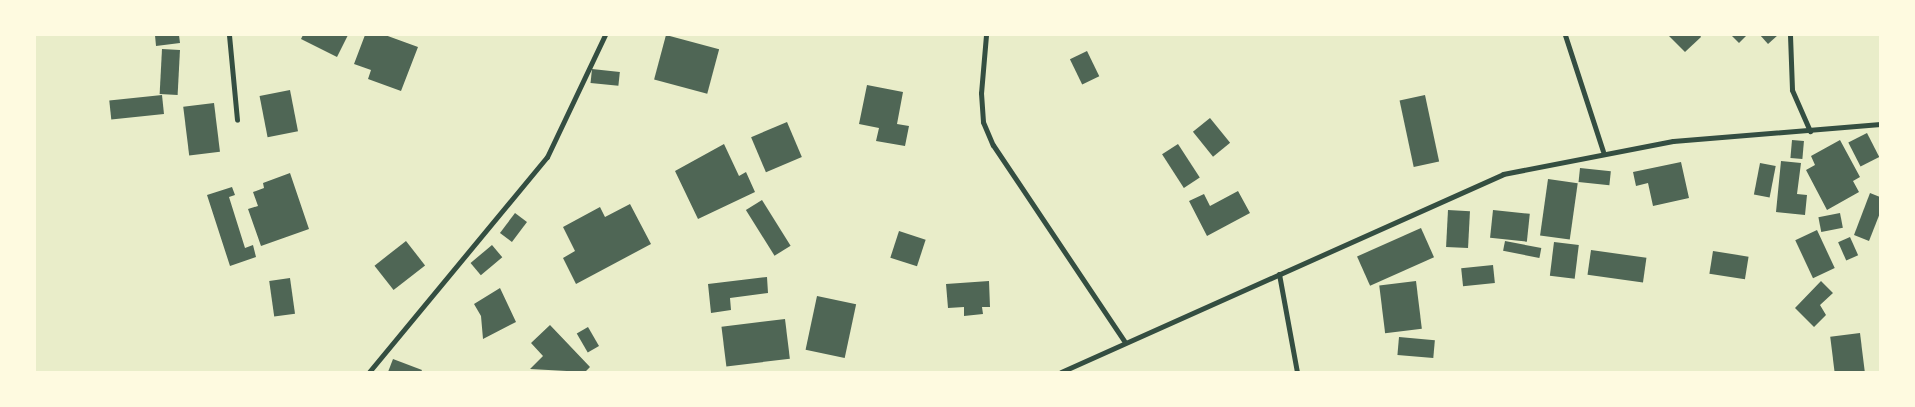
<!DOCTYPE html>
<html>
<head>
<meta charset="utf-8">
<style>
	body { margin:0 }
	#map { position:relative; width:1915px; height:407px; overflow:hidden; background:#e9edc9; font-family:"Open Sans",sans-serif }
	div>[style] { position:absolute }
	.building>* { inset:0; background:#4f6655; transform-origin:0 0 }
	.minor>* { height:5px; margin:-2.5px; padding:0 2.5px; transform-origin:2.5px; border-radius:2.5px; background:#344e41 }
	span { translate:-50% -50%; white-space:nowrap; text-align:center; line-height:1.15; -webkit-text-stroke:4px #fefae0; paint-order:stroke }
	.frame { position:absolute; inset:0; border:36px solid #fefae0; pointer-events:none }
</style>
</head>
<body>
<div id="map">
	<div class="building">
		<i style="clip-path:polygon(155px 35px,179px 35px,180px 43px,156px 46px)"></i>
		<i style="clip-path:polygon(303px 35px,348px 35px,337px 57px,301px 39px)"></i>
		<i style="clip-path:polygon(365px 35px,385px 35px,418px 47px,401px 91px,368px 79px,371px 70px,354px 64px)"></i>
		<i style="left:666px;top:35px;width:55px;height:46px;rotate:15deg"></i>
		<i style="clip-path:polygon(1668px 35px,1700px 35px,1701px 37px,1685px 52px)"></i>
		<i style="clip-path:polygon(1731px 35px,1747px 35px,1739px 43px)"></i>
		<i style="clip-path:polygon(1760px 35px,1778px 35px,1768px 44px)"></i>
		<i style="left:162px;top:49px;width:18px;height:45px;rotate:3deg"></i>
		<i style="left:1087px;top:51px;width:28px;height:19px;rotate:64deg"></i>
		<i style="left:592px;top:69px;width:28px;height:14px;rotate:6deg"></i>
		<i style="clip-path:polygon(867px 85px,903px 92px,897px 124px,909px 126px,905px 146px,876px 141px,879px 128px,859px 124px)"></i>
		<i style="left:290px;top:90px;width:42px;height:31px;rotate:79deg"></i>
		<i style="left:162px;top:95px;width:19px;height:53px;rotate:84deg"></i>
		<i style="left:1425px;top:95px;width:68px;height:26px;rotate:78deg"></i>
		<i style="left:214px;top:103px;width:49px;height:31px;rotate:83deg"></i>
		<i style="left:1210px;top:118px;width:32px;height:22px;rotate:51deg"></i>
		<i style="left:787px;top:122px;width:38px;height:39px;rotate:67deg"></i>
		<i style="left:1867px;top:133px;width:27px;height:21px;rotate:63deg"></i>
		<i style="left:1792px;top:140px;width:12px;height:18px;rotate:5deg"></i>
		<i style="clip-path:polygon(1840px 140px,1860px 177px,1853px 181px,1859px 192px,1827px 210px,1806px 170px,1815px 165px,1811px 156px)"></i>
		<i style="clip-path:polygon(724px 144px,739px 176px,746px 172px,755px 192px,698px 219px,675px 171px)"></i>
		<i style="left:1178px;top:144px;width:40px;height:19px;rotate:57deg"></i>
		<i style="clip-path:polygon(1781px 161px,1801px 163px,1797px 194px,1807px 195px,1805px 215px,1776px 212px)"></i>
		<i style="clip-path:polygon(1681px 162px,1689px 198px,1653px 206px,1648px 183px,1636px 186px,1633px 172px)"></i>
		<i style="left:1760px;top:163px;width:16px;height:32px;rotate:11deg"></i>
		<i style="left:1580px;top:168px;width:31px;height:14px;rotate:6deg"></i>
		<i style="clip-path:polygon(290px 173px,309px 229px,261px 246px,248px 209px,258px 206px,253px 192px,264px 188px,263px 183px)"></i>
		<i style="left:1548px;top:179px;width:30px;height:57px;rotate:8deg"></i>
		<i style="clip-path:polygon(232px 187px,235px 195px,229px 197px,245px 248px,253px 245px,256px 257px,230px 266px,207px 195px)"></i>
		<i style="clip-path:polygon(1238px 191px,1250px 213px,1207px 236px,1189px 201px,1204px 194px,1210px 206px)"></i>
		<i style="clip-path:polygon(1870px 193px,1880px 197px,1880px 213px,1869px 241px,1854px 235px)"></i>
		<i style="left:762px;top:200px;width:54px;height:19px;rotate:58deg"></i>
		<i style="clip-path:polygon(630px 204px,651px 244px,576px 284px,563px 258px,575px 251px,563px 227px,600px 207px,605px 217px)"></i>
		<i style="left:1448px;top:210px;width:22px;height:37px;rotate:3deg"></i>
		<i style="left:1493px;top:210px;width:37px;height:28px;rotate:6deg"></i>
		<i style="left:515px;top:213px;width:15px;height:25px;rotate:37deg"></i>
		<i style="left:1840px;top:213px;width:15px;height:22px;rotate:79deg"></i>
		<i style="left:1421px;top:228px;width:32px;height:70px;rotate:66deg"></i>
		<i style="left:1817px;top:230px;width:42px;height:24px;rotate:65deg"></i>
		<i style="left:899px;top:231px;width:28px;height:28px;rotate:18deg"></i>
		<i style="left:1850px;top:237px;width:20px;height:13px;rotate:66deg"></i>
		<i style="left:406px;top:241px;width:31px;height:40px;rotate:52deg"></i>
		<i style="left:1505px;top:241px;width:37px;height:10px;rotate:11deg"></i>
		<i style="left:1554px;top:242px;width:25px;height:34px;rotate:7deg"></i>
		<i style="left:492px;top:245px;width:16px;height:28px;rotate:50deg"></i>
		<i style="left:1591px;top:250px;width:56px;height:25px;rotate:8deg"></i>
		<i style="left:1713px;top:251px;width:36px;height:23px;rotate:9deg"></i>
		<i style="left:1493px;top:265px;width:18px;height:32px;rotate:84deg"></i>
		<i style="clip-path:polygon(767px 277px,768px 293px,730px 298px,731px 310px,711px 313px,708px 284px)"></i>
		<i style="left:290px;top:278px;width:36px;height:21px;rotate:82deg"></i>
		<i style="clip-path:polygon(989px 281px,990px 307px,982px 307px,983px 314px,964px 316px,964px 307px,948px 308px,946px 284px)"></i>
		<i style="left:1416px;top:281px;width:48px;height:37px;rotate:83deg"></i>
		<i style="clip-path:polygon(1821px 281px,1833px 293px,1820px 305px,1826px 315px,1814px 327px,1795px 308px)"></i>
		<i style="clip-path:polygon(500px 288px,516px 322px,483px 339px,481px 316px,474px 304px)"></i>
		<i style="left:817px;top:296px;width:40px;height:55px;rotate:12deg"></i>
		<i style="left:785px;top:319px;width:40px;height:64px;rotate:83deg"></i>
		<i style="clip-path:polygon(550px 325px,590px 367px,585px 372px,530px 369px,543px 356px,531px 343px)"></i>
		<i style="left:588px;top:327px;width:22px;height:13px;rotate:60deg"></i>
		<i style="left:1860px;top:333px;width:39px;height:30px;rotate:83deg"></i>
		<i style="left:1399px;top:337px;width:36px;height:18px;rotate:5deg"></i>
		<i style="clip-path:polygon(393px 359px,422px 370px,421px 372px,388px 372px)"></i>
	</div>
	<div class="minor">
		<i style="left:229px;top:35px;width:85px;rotate:84.6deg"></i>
		<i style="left:986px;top:35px;width:58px;rotate:94.9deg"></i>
		<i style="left:981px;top:93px;width:29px;rotate:86deg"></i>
		<i style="left:983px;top:122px;width:25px;rotate:67deg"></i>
		<i style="left:993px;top:145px;width:236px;rotate:56.2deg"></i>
		<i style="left:1565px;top:35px;width:122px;rotate:71.9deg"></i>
		<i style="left:1790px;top:35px;width:55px;rotate:87.9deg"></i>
		<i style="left:1792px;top:90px;width:45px;rotate:66.3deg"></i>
		<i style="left:1279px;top:274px;width:100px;rotate:79.6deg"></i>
		<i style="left:369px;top:372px;width:279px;rotate:-50.4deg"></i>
		<i style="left:547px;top:157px;width:135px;rotate:-64.6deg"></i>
		<i style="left:1061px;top:372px;width:484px;rotate:-24.1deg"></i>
		<i style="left:1503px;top:174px;width:173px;rotate:-11deg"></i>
		<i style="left:1673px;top:141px;width:208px;rotate:-4.7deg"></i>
	</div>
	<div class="frame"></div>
</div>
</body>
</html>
